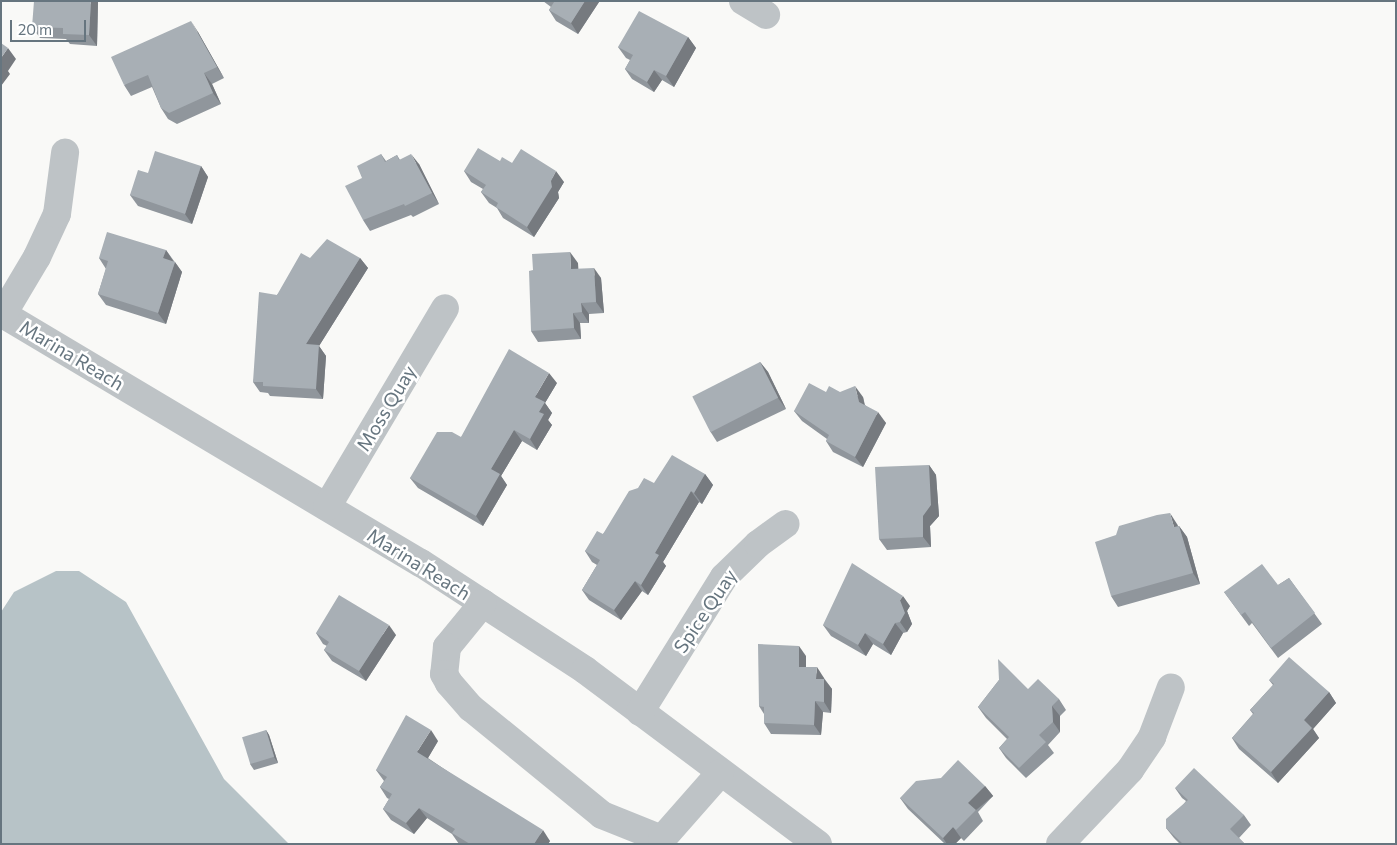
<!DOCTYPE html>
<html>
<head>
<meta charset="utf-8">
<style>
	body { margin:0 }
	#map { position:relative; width:1397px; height:845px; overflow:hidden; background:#f9f9f7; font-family:Commissioner,sans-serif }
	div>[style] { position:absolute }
	.water>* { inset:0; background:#b7c3c7 }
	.minor>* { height:28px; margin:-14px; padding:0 14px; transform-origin:14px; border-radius:14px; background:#bec3c6 }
	.wall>* { inset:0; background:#90969c }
	.shaded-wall>* { inset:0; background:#767a7f; transform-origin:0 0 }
	.building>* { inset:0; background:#a8afb5; transform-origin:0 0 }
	span { translate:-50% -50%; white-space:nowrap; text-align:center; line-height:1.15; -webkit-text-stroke:5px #fff; paint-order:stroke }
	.street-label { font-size:19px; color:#66757f }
	.frame { position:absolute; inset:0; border:2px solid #66757f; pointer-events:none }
	.scale { position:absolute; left:10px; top:20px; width:76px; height:22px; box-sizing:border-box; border:2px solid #66757f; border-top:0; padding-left:6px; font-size:15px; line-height:18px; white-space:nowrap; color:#66757f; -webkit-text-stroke:4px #fff; paint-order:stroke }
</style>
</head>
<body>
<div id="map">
	<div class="water">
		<i style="clip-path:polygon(56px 571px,79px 571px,126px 602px,224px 779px,289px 844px,1px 844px,1px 612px,14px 592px)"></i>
	</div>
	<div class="minor">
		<i style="left:743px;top:1px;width:27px;rotate:31deg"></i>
		<i style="left:1px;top:313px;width:489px;rotate:30.8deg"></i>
		<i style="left:421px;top:563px;width:196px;rotate:33.1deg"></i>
		<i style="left:585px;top:670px;width:291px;rotate:36.8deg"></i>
		<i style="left:3px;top:314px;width:66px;rotate:-59.2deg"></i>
		<i style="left:37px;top:257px;width:47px;rotate:-65.1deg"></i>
		<i style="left:57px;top:214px;width:62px;rotate:-82.5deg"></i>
		<i style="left:327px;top:507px;width:231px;rotate:-59.3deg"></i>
		<i style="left:483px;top:603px;width:57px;rotate:129.3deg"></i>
		<i style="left:447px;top:647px;width:27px;rotate:96deg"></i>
		<i style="left:444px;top:674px;width:10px;rotate:61deg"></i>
		<i style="left:449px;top:683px;width:33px;rotate:49deg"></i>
		<i style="left:471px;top:708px;width:169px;rotate:39.2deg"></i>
		<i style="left:602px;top:815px;width:65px;rotate:21.8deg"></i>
		<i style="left:662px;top:839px;width:88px;rotate:-48.7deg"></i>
		<i style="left:640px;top:712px;width:159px;rotate:-58.1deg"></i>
		<i style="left:724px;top:577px;width:47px;rotate:-44.1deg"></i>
		<i style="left:758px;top:544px;width:34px;rotate:-36deg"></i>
		<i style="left:1060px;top:844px;width:102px;rotate:-46.6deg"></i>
		<i style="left:1130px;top:770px;width:40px;rotate:-56deg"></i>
		<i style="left:1152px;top:737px;width:53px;rotate:-69.2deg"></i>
	</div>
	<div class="wall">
		<i style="clip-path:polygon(98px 1px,97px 46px,70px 44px,66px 39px,40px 38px,32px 27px)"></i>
		<i style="clip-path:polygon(543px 1px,599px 1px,599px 2px,578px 34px,556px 21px,549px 10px,551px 7px)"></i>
		<i style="clip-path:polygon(198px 32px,224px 78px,212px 84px,221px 104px,177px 124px,168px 119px,161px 108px,152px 87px,131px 96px,124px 85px)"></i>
		<i style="clip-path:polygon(688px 37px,696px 48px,674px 87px,662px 80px,654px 92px,632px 79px,625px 69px,630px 60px,626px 58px,618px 47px)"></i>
		<i style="clip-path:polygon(381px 154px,386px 161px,397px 155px,400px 160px,419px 164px,439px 204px,413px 217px,411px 215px,370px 231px,363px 220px)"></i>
		<i style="clip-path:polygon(500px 161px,512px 163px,564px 182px,558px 192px,559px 198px,534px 237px,503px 218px,497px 208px,489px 203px,481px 192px,483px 189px,471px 182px,464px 171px)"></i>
		<i style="clip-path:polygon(201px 166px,208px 177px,192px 224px,138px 206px,130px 195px,148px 173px)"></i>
		<i style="clip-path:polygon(166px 250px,182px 272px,166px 324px,106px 305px,98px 294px,106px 269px,99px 258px)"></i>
		<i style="clip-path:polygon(310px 258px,360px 258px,368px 268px,319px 346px,326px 356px,323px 399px,270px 396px,268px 393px,260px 392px,253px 382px,277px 295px)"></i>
		<i style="clip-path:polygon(578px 263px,578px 269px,601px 278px,604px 313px,589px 314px,589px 323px,580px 323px,581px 339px,538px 342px,531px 331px)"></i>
		<i style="clip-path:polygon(760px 362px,768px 372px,786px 409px,717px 442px,710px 431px)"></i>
		<i style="clip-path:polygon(557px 383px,545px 403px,552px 413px,548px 420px,552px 425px,537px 450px,522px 441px,501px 476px,507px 485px,483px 526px,418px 488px,410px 478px,461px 437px)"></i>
		<i style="clip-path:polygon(826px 392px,840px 392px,863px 397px,865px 405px,886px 423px,863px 467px,833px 452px,826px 441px,827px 439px,802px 421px,794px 411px)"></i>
		<i style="clip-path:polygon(929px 465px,936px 475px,939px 516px,930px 526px,931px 547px,887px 550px,879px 539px)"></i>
		<i style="clip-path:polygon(705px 474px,713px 485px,702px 504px,699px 502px,663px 562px,666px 566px,648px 595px,642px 591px,621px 620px,589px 600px,582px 590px,597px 565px,592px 562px,585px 551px,603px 534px,654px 483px)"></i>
		<i style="clip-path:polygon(1177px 524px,1178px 526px,1179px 526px,1187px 537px,1200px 584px,1118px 607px,1111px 596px)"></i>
		<i style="clip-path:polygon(1289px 578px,1322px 624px,1278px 658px,1252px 623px,1249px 626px,1224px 592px,1278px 585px)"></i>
		<i style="clip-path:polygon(910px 606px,907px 611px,912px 624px,907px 632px,903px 633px,891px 655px,873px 644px,866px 656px,831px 636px,823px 625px)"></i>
		<i style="clip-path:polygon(316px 633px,396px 635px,366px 681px,332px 661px,324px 650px,327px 646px,323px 644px)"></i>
		<i style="clip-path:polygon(806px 656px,806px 667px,824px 678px,832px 689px,831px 713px,823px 712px,821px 735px,771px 734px,764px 723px,764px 714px,759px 706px)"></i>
		<i style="clip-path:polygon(999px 680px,1059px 699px,1066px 710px,1060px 716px,1060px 732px,1048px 745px,1054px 753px,1026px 778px,1006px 758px,999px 748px,1007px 739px,986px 718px,978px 707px)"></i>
		<i style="clip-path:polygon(1269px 680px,1329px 692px,1336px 703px,1313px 729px,1319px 738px,1278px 783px,1239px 749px,1232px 738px,1253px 714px,1250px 710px,1273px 685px)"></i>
		<i style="clip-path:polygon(266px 730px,269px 735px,278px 763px,254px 770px,250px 764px)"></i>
		<i style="clip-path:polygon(438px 741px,428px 758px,550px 841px,548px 844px,459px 844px,452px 834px,427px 818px,414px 834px,391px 820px,383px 809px,389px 799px,387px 798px,380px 787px,384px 781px,376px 770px)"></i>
		<i style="clip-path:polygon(985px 786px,993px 796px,978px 812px,983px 821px,964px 841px,961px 838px,955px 844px,945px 844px,908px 809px,900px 798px)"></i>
		<i style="clip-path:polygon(1175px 788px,1244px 815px,1251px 825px,1239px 838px,1245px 844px,1180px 844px,1174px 838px,1166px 828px,1186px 801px,1182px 798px)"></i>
	</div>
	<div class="shaded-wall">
		<i style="clip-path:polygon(91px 1px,98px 1px,97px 46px,89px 35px)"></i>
		<i style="clip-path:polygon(585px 1px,599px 2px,578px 34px,571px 23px)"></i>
		<i style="clip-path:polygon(191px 21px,198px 32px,224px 78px,217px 67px)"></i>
		<i style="clip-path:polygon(688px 37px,696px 48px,674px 87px,666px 76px)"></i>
		<i style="clip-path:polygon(8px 48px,16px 59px,8px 71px,10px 74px,1px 86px,1px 58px)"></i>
		<i style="clip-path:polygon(654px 70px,662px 80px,654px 92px,647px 82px)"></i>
		<i style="clip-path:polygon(204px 73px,212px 84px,221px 104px,213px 93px)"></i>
		<i style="clip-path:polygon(411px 154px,419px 164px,439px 204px,432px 193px)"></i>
		<i style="clip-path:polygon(201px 166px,208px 177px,192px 224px,185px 214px)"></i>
		<i style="clip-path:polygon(556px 171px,564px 182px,558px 192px,559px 198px,534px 237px,527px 227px)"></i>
		<i style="clip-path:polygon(166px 250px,173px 261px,171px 269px,163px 258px)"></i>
		<i style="clip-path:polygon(570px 252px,578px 263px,579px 280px,571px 269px)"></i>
		<i style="clip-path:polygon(360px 258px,368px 268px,319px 346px,326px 356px,323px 399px,316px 389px,306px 344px)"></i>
		<i style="clip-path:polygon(175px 262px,182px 272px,166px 324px,158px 313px)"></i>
		<i style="clip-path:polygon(594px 268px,601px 278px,604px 313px,596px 302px)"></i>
		<i style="clip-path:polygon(581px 303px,589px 314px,589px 323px,582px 312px)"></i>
		<i style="clip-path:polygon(573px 313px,580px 323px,581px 339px,574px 328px)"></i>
		<i style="clip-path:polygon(760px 362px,768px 372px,786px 409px,778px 398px)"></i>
		<i style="clip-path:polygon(549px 373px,557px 383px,545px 403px,552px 413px,548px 420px,552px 425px,537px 450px,530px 439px,539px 412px,535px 397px)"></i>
		<i style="clip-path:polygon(855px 386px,863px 397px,866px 413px,859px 402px)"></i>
		<i style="clip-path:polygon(878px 412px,886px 423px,863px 467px,855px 457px)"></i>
		<i style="clip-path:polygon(514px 430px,522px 441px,501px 476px,507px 485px,483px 526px,476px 516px,491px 469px)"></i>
		<i style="clip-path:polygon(929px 465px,936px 475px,939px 516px,930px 526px,931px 547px,923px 537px,923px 516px)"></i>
		<i style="clip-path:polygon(705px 474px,713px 485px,702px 504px,694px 493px)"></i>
		<i style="clip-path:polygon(691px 491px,699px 502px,663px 562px,666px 566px,648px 595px,641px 585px,655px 553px)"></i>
		<i style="clip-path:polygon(1170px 513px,1177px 524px,1182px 538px,1174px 527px)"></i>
		<i style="clip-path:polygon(1179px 526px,1187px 537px,1200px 584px,1193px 573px)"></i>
		<i style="clip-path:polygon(635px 581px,642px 591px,621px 620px,614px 610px)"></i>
		<i style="clip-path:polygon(903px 596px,910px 606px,907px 611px,912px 624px,907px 632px,900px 622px,900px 600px)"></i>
		<i style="clip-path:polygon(895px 623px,903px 633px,891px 655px,883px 644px)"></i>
		<i style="clip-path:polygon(389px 625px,396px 635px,366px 681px,359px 671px)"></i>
		<i style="clip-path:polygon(865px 633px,873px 644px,866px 656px,858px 645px)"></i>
		<i style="clip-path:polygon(799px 646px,806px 656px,806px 678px,799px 667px)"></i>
		<i style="clip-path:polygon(817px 667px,824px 678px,824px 689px,816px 679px)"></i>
		<i style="clip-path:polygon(824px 679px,832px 689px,831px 713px,824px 702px)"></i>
		<i style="clip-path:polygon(1329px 692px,1336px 703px,1313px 729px,1319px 738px,1278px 783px,1271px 772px,1304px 720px)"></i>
		<i style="clip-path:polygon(815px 701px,823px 712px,821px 735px,814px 725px)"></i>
		<i style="clip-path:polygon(1052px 706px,1060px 716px,1060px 732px,1053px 722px)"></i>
		<i style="clip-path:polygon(266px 730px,269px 735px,278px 763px,274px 757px)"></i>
		<i style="clip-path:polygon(431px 730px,438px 741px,425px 763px,417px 752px)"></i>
		<i style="left:985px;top:786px;width:13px;height:24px;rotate:51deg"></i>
		<i style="clip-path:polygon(419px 808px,427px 818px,414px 834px,406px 823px)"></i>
		<i style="clip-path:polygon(953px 827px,961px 838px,955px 844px,947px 844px,943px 838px)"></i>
		<i style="clip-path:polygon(543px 830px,550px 841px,548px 844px,534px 844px)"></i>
	</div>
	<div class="building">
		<i style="clip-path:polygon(34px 1px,91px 1px,89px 35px,63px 34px,63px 28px,32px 27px)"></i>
		<i style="clip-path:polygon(553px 1px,585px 1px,571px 23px,549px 10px,554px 2px)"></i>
		<i style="clip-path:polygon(639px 11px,688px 37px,666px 76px,654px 70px,647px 82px,625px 69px,633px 55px,618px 47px)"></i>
		<i style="clip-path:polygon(191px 21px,217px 67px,204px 73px,213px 93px,169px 113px,161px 108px,148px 75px,124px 85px,111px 57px)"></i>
		<i style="clip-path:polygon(1px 43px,8px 48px,1px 58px)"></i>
		<i style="clip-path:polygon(478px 148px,500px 161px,502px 157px,512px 163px,521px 149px,556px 171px,551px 181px,552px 187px,527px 227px,496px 207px,498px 203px,481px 192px,486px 185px,464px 171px)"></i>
		<i style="clip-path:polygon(155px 151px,201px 166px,185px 214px,130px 195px,138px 170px,148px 173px)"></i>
		<i style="clip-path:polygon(381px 154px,385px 162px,397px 155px,399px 160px,411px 154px,432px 193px,405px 206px,404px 204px,363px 220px,345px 186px,362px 178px,357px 166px)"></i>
		<i style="clip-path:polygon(107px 232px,166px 250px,163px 258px,175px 262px,158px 313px,98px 294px,108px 261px,99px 258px)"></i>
		<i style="clip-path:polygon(327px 239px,360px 258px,306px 344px,319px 345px,316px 389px,263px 386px,263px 382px,253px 382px,259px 292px,277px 295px,301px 253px,310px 258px)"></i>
		<i style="clip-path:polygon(570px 252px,571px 269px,594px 268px,596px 302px,581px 303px,582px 312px,573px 313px,574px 328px,531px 331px,529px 271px,533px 270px,532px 254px)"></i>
		<i style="clip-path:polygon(509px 349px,549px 373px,535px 397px,545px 402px,539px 412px,544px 414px,530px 439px,514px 430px,491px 469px,500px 474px,476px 516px,410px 478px,437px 432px,452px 432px,461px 437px)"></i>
		<i style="left:760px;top:362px;width:40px;height:76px;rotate:63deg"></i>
		<i style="clip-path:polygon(809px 383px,826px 392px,829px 386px,840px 392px,855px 386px,859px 402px,878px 412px,855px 457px,826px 441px,829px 435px,794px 411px)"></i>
		<i style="clip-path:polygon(672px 455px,705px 474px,694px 493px,691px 491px,655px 553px,659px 555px,641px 585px,635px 581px,614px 610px,582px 590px,600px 560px,585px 551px,597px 531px,603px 534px,629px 491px,638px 488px,644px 478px,654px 483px)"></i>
		<i style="clip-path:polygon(929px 465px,931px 505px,923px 516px,923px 537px,879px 539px,875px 467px)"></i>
		<i style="clip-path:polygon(1170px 513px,1174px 527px,1179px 526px,1193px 573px,1111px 596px,1095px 542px,1116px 535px,1119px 526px,1157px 515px)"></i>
		<i style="clip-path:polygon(852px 563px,903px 596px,900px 600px,905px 613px,900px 622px,895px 623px,883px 644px,865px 633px,858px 645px,823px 625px)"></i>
		<i style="clip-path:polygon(1262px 564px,1278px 585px,1289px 578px,1315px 613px,1271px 648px,1245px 612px,1241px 615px,1224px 592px)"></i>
		<i style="clip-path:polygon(339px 595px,389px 625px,359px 671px,324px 650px,329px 642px,316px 633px)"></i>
		<i style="clip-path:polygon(758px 644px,799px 646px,799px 667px,817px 667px,816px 679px,824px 679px,824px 702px,815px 701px,814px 725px,764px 723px,764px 707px,759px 706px)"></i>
		<i style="clip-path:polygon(1289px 657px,1329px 692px,1304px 720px,1312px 728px,1271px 772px,1232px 738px,1254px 713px,1250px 710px,1274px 684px,1269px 680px)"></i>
		<i style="clip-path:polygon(998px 659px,1028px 689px,1038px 679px,1059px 699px,1052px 706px,1053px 722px,1039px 735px,1046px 742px,1019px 768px,999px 748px,1009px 737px,978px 707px,999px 680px)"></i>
		<i style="clip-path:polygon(406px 715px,431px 730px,417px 752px,543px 830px,534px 844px,470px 844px,452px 833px,455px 829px,419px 808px,406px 823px,383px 809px,392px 794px,380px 787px,387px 777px,376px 770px)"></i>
		<i style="left:266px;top:730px;width:28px;height:25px;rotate:73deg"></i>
		<i style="clip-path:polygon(958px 760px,985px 786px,968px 803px,976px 810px,956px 830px,953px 827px,943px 838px,900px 798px,916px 781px,941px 778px)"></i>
		<i style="clip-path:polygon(1194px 768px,1244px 815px,1230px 829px,1245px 844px,1183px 844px,1166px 828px,1166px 819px,1188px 800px,1175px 788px)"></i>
	</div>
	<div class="street-label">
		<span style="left:72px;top:355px;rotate:31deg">Marina Reach</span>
		<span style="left:386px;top:408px;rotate:-59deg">Moss Quay</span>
		<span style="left:419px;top:564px;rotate:32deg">Marina Reach</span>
		<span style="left:705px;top:611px;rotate:-56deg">Spice Quay</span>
	</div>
	<div class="frame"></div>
	<div class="scale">20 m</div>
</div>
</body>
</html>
